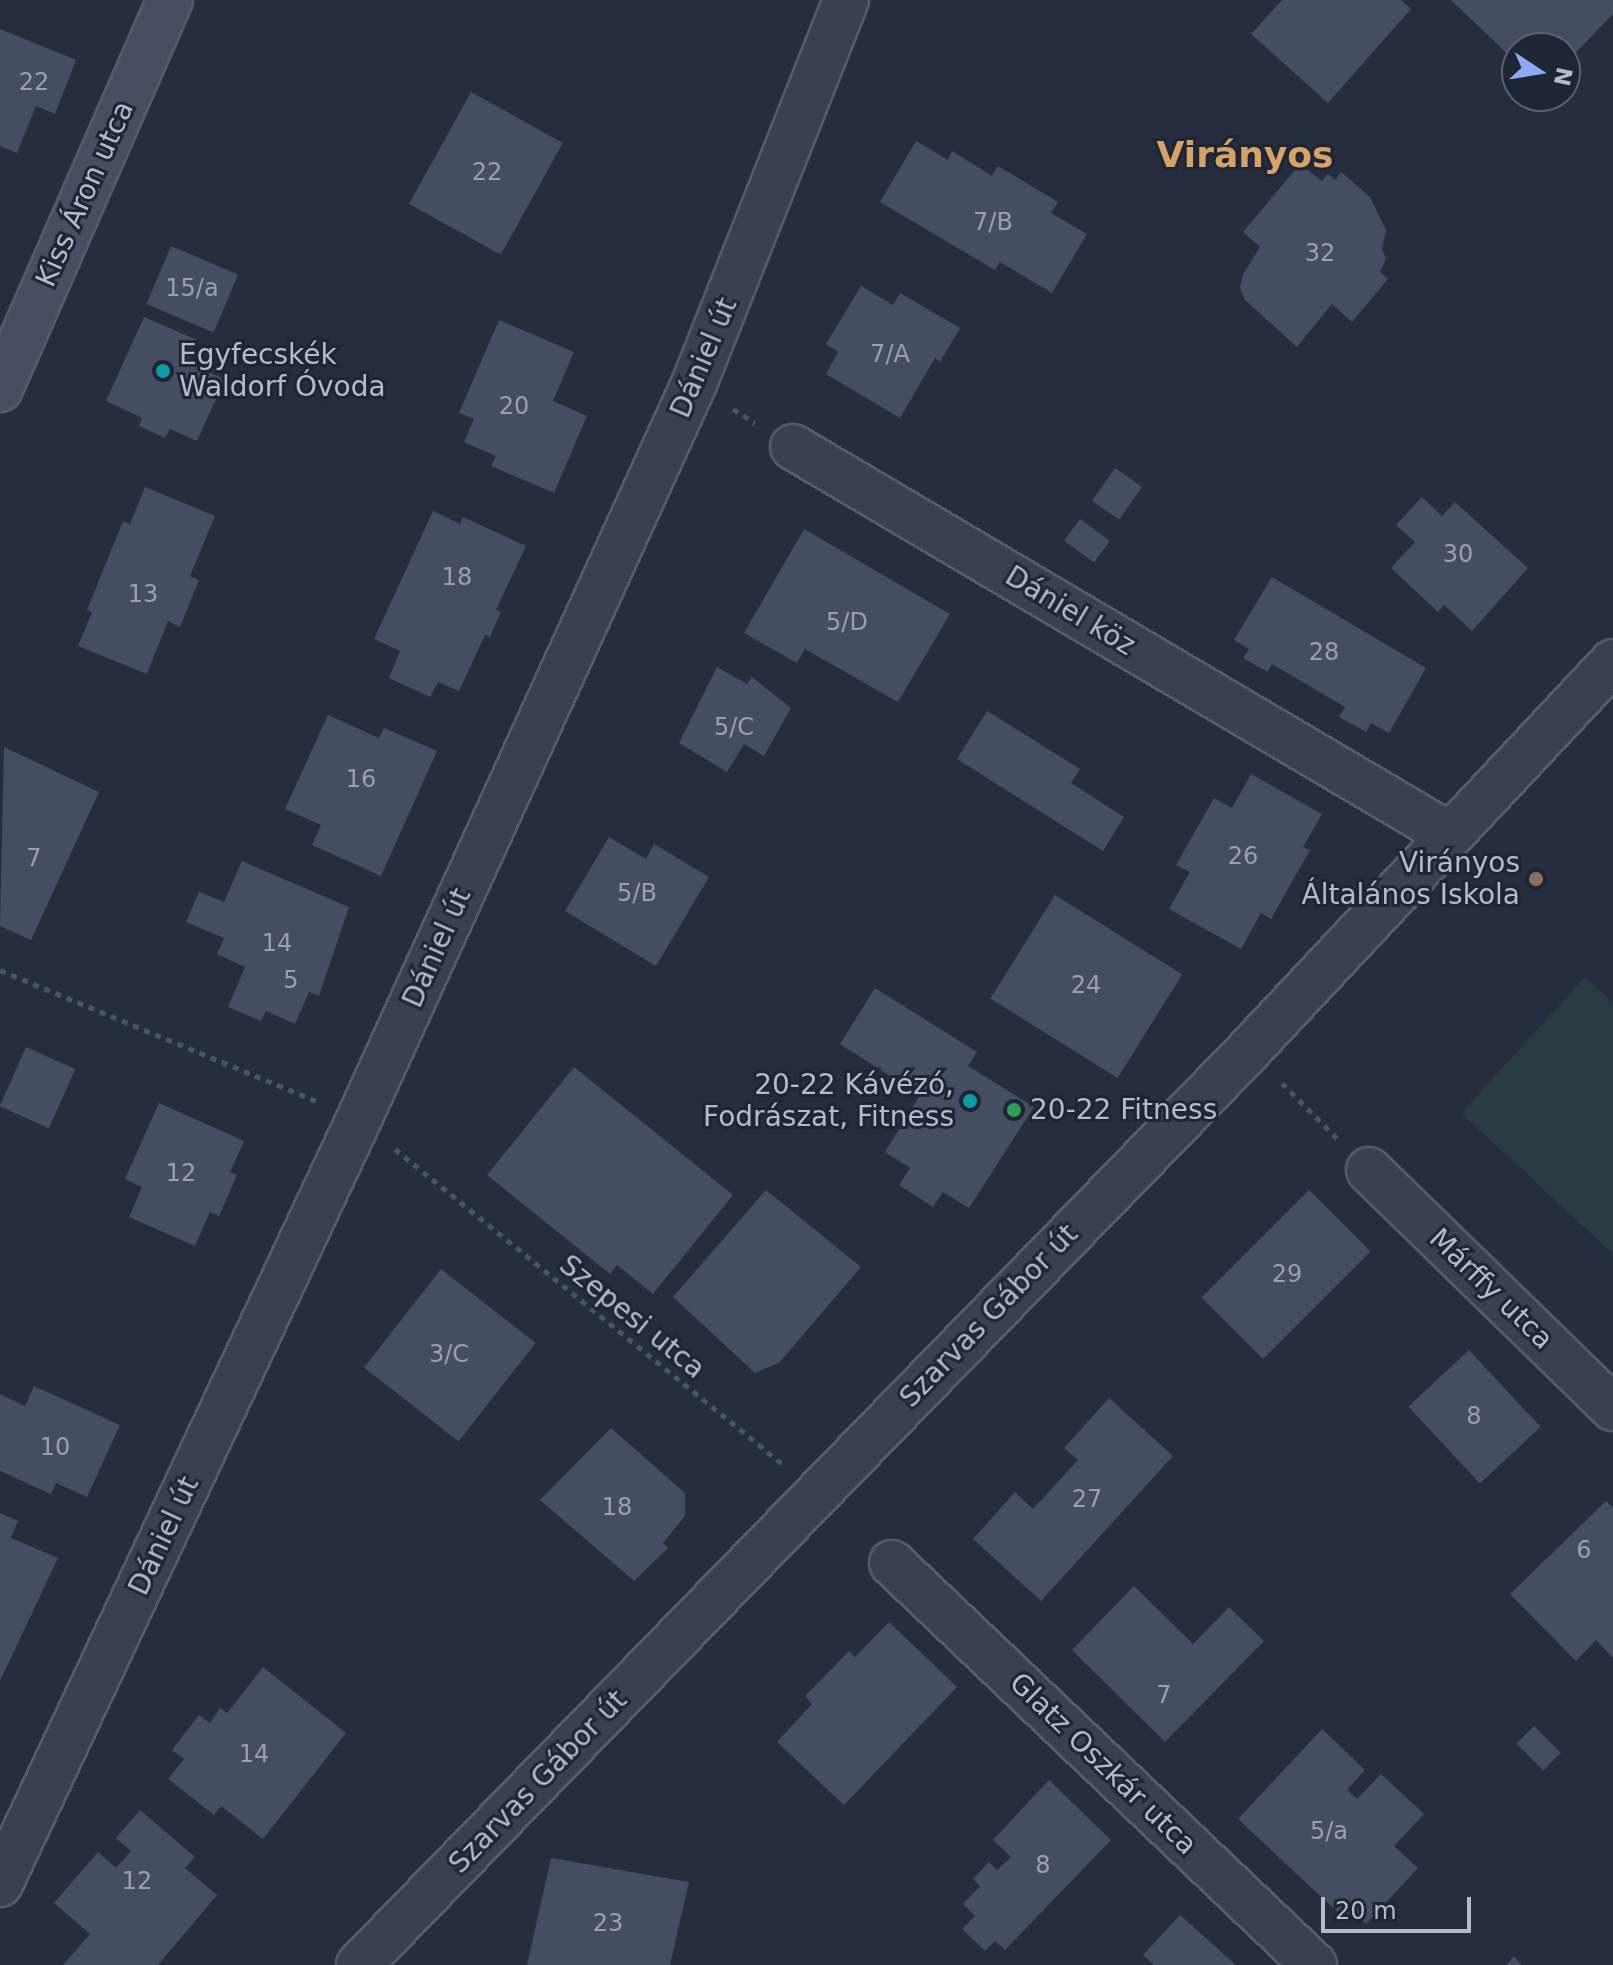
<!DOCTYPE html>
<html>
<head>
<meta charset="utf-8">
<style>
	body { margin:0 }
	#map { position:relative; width:1613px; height:1965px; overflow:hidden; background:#252d3f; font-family:"DejaVu Sans",sans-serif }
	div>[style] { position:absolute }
	.green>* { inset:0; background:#273b40 }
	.building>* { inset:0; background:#444d61; transform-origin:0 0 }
	.path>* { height:5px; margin-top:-2.5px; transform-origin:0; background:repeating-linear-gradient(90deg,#45585d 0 6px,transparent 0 12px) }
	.roads { filter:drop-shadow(2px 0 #545b6a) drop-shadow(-2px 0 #545b6a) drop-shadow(0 2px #545b6a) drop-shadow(0 -2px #545b6a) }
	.street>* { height:44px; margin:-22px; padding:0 22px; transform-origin:22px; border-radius:22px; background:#39404f }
	.secondary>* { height:44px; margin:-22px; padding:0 22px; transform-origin:22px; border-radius:22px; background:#474e62 }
	.dots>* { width:22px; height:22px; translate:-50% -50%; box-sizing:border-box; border:4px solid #1e2534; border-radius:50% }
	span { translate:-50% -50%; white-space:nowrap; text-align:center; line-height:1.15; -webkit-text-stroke:6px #1e2534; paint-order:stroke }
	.number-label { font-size:24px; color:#9aa0b0 }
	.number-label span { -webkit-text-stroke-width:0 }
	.street-label { font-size:28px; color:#b6bbca }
	.poi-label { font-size:28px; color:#b6bbca }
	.left { translate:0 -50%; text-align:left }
	.right { translate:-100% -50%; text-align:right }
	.district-label { font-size:36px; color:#d5a366; font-weight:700 }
	.north { position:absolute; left:1501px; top:32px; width:80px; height:80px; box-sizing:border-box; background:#1e2534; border:2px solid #5b6170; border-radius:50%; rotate:102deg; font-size:22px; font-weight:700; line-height:32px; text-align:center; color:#b6bbca }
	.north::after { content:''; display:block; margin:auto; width:28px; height:36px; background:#8daaf7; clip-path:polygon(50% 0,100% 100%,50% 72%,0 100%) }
	.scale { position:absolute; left:1321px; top:1897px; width:150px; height:36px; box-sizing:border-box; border:4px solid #b6bbca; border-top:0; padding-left:10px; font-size:24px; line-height:28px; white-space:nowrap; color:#b6bbca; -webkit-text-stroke:6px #1e2534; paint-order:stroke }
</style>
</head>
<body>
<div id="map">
	<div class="green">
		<i style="clip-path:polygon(1585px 977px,1613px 1003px,1613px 1254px,1461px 1113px)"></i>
	</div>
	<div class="building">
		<i style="clip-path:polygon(1282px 0,1401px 0,1411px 9px,1328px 103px,1251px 34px)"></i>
		<i style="clip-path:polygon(1451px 0,1613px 0,1613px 14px,1565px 64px,1565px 48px,1517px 48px,1517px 63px)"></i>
		<i style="clip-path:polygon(0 29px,76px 60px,55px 114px,36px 106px,17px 153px,0 146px)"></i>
		<i style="left:471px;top:92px;width:105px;height:128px;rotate:29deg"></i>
		<i style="clip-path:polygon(916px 141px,948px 160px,952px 151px,992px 176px,998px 166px,1058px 202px,1051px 213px,1087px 234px,1052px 293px,1000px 262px,995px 270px,880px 202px)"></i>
		<i style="clip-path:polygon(1300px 164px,1322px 181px,1328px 174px,1335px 180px,1341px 172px,1370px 197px,1386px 230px,1382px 249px,1386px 259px,1380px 272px,1388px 279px,1352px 322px,1332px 304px,1297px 347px,1245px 300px,1240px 288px,1243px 274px,1260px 247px,1243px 232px)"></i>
		<i style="left:171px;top:246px;width:73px;height:63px;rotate:23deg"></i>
		<i style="clip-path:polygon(861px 286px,893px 305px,900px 293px,960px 328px,940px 362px,935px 358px,900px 418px,826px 374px,838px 352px,826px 344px)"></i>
		<i style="clip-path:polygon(144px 317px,197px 340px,187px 363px,225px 379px,197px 441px,170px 429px,165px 438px,139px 426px,142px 418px,106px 401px)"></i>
		<i style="clip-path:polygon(499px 320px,574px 352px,553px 401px,587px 416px,554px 493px,491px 466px,496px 456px,464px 442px,474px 419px,459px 413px)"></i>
		<i style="left:1115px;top:468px;width:33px;height:40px;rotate:35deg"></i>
		<i style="clip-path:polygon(145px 487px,215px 516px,190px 576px,199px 580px,180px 627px,168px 621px,147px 674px,78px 646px,92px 612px,87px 610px,123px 521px,130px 524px)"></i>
		<i style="clip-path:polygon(1422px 497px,1442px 516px,1455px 502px,1528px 568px,1472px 631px,1444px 605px,1438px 612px,1391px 568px,1415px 542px,1396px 525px)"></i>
		<i style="clip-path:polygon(433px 511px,460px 524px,463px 517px,526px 546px,496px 610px,501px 612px,490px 637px,485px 635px,459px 691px,438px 682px,430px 697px,389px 678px,400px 651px,374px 639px)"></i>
		<i style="left:1080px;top:519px;width:37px;height:27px;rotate:36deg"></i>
		<i style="clip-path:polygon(804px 529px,950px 614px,898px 702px,805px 649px,797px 663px,744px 633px)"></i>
		<i style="clip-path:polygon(1272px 577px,1426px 668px,1389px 733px,1371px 723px,1366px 732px,1339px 717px,1345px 707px,1272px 664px,1268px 672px,1243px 658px,1249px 649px,1234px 640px)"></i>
		<i style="clip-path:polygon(717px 667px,747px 684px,752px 677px,791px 708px,764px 756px,744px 744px,727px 772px,679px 743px)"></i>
		<i style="clip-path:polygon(987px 711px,1080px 769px,1071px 783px,1124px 817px,1103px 851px,957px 759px)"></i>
		<i style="clip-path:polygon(328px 715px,379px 738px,384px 728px,437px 751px,381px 876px,312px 845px,321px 825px,285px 809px)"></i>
		<i style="clip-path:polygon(4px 747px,99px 792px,31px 940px,0 926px)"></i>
		<i style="clip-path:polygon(1251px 774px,1322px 814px,1303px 847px,1310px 850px,1271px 919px,1261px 913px,1241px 949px,1169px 909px,1190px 872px,1176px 865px,1214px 798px,1232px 808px)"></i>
		<i style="clip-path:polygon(609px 837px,646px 859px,654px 844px,709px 877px,656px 966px,565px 911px)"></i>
		<i style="clip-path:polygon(242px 861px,349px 907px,319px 996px,309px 992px,295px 1024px,266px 1011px,261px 1021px,228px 1007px,245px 967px,217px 954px,224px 938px,186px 922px,199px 892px,224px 902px)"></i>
		<i style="left:1055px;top:895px;width:150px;height:122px;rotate:32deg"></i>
		<i style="clip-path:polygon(875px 988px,977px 1052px,968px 1066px,1034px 1107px,969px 1208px,943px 1192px,933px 1207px,899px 1185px,910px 1168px,885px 1152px,920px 1095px,840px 1044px)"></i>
		<i style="left:26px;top:1047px;width:54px;height:65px;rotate:24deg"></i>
		<i style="clip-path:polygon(574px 1067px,733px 1195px,653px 1294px,617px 1265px,610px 1274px,487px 1175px)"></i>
		<i style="clip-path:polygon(159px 1103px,244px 1141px,230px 1172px,237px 1175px,219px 1216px,210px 1212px,195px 1246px,129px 1217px,142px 1187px,125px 1179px)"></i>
		<i style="clip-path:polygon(766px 1190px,861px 1267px,779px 1363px,755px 1373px,673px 1297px)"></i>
		<i style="left:1309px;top:1190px;width:87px;height:152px;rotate:45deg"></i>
		<i style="left:441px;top:1269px;width:120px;height:125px;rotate:38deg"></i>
		<i style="left:1469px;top:1350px;width:105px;height:83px;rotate:47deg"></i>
		<i style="clip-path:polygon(34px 1386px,120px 1425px,87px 1497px,56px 1483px,51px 1494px,0 1471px,0 1394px,25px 1406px)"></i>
		<i style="clip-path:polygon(1109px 1398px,1173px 1456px,1041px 1601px,973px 1539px,1015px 1492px,1033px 1509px,1078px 1460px,1064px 1448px)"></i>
		<i style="clip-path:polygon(611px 1428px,685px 1493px,685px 1516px,663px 1543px,668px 1548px,634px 1581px,540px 1500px)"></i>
		<i style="clip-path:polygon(1606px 1501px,1613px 1508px,1613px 1658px,1596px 1640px,1576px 1661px,1510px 1594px)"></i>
		<i style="clip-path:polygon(0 1513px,18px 1521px,11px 1538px,58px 1558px,0 1681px)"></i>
		<i style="clip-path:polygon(1134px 1586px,1193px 1644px,1229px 1607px,1264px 1641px,1165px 1742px,1072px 1650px)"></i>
		<i style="clip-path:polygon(889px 1622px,957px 1687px,844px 1805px,777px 1742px,812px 1704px,805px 1696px,849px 1651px,855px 1657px)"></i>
		<i style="clip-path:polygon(263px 1667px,346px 1733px,263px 1839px,221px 1806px,214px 1815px,168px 1779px,184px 1759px,172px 1750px,199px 1715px,210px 1723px,220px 1708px,227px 1713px)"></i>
		<i style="left:1534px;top:1726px;width:38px;height:25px;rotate:45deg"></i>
		<i style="clip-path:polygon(1322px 1729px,1365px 1770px,1347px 1790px,1357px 1799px,1381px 1774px,1424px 1814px,1394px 1846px,1418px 1868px,1366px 1924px,1355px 1914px,1348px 1922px,1238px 1819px)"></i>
		<i style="clip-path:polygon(1049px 1780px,1111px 1840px,1005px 1950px,995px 1941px,985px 1951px,962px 1929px,975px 1916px,963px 1904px,980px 1886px,973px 1879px,989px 1862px,997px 1870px,1011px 1857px,993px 1840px)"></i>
		<i style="clip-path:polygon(140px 1810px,195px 1857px,185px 1868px,217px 1895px,158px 1965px,63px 1965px,90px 1934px,54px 1903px,98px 1852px,116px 1868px,131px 1851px,116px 1838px)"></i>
		<i style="clip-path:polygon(551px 1858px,689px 1882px,670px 1965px,527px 1965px)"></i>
		<i style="clip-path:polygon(1180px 1915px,1236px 1965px,1154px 1965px,1143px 1955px)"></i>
		<i style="clip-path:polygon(1514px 1956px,1522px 1965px,1506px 1965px)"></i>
	</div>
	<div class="path">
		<i style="left:733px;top:409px;width:26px;rotate:32deg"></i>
		<i style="left:0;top:970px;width:342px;rotate:22.5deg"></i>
		<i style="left:1282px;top:1083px;width:78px;rotate:45deg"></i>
		<i style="left:395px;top:1149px;width:498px;rotate:39.1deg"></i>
	</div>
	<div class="roads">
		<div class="street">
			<i style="left:793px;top:447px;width:761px;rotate:30.58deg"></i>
			<i style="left:1369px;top:1170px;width:341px;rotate:44.3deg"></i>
			<i style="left:892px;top:1563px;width:583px;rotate:43.61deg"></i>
			<i style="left:0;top:1884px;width:845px;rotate:-64.86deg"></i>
			<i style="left:359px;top:1119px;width:808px;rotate:-65.5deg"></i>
			<i style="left:694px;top:384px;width:413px;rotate:-68.4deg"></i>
			<i style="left:359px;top:1965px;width:1276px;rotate:-45.79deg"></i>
			<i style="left:1249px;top:1050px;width:532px;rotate:-46.83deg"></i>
		</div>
		<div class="secondary">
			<i style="left:0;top:389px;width:425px;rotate:-66.4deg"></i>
		</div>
	</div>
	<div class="dots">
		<i style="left:163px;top:371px;background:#0f9aa8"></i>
		<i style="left:1536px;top:879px;background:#8d6e63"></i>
		<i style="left:970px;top:1101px;background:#0f9aa8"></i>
		<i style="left:1014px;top:1110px;background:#2e9e5b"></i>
	</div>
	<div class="number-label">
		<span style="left:34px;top:83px">22</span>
		<span style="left:487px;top:173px">22</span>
		<span style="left:993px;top:223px">7/B</span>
		<span style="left:1320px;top:254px">32</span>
		<span style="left:192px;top:289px">15/a</span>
		<span style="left:890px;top:355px">7/A</span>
		<span style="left:514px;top:407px">20</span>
		<span style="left:1458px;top:555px">30</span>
		<span style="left:457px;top:578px">18</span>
		<span style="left:143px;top:595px">13</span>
		<span style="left:847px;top:623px">5/D</span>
		<span style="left:1324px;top:653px">28</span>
		<span style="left:734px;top:728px">5/C</span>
		<span style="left:361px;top:780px">16</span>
		<span style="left:1243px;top:857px">26</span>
		<span style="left:34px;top:859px">7</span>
		<span style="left:637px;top:894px">5/B</span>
		<span style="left:277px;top:944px">14</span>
		<span style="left:291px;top:981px">5</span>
		<span style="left:1086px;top:986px">24</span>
		<span style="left:181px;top:1174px">12</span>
		<span style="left:1287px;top:1275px">29</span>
		<span style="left:449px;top:1355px">3/C</span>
		<span style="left:1474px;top:1417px">8</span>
		<span style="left:55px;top:1448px">10</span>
		<span style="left:1087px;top:1500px">27</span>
		<span style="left:617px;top:1508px">18</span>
		<span style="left:1584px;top:1551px">6</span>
		<span style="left:1164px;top:1696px">7</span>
		<span style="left:254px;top:1755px">14</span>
		<span style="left:1329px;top:1832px">5/a</span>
		<span style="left:1043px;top:1866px">8</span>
		<span style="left:137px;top:1882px">12</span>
		<span style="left:608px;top:1924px">23</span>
	</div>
	<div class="street-label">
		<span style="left:85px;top:194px;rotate:-66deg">Kiss Áron utca</span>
		<span style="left:704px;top:358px;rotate:-67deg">Dániel út</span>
		<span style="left:1070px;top:611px;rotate:31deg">Dániel köz</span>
		<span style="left:437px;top:948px;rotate:-66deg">Dániel út</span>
		<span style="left:1491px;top:1289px;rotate:44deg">Márffy utca</span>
		<span style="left:989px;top:1316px;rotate:-46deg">Szarvas Gábor út</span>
		<span style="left:632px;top:1317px;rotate:39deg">Szepesi utca</span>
		<span style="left:164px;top:1536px;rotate:-65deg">Dániel út</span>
		<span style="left:1103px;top:1764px;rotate:44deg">Glatz Oszkár utca</span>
		<span style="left:538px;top:1782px;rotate:-46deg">Szarvas Gábor út</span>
	</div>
	<div class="poi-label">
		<span class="left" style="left:179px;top:371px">Egyfecskék<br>Waldorf Óvoda</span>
		<span class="right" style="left:1520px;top:879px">Virányos<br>Általános Iskola</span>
		<span class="right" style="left:954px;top:1101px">20-22 Kávézó,<br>Fodrászat, Fitness</span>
		<span class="left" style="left:1030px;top:1110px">20-22 Fitness</span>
	</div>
	<div class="district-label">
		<span style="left:1245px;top:155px">Virányos</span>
	</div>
	<div class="north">N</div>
	<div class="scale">20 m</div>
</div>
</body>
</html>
